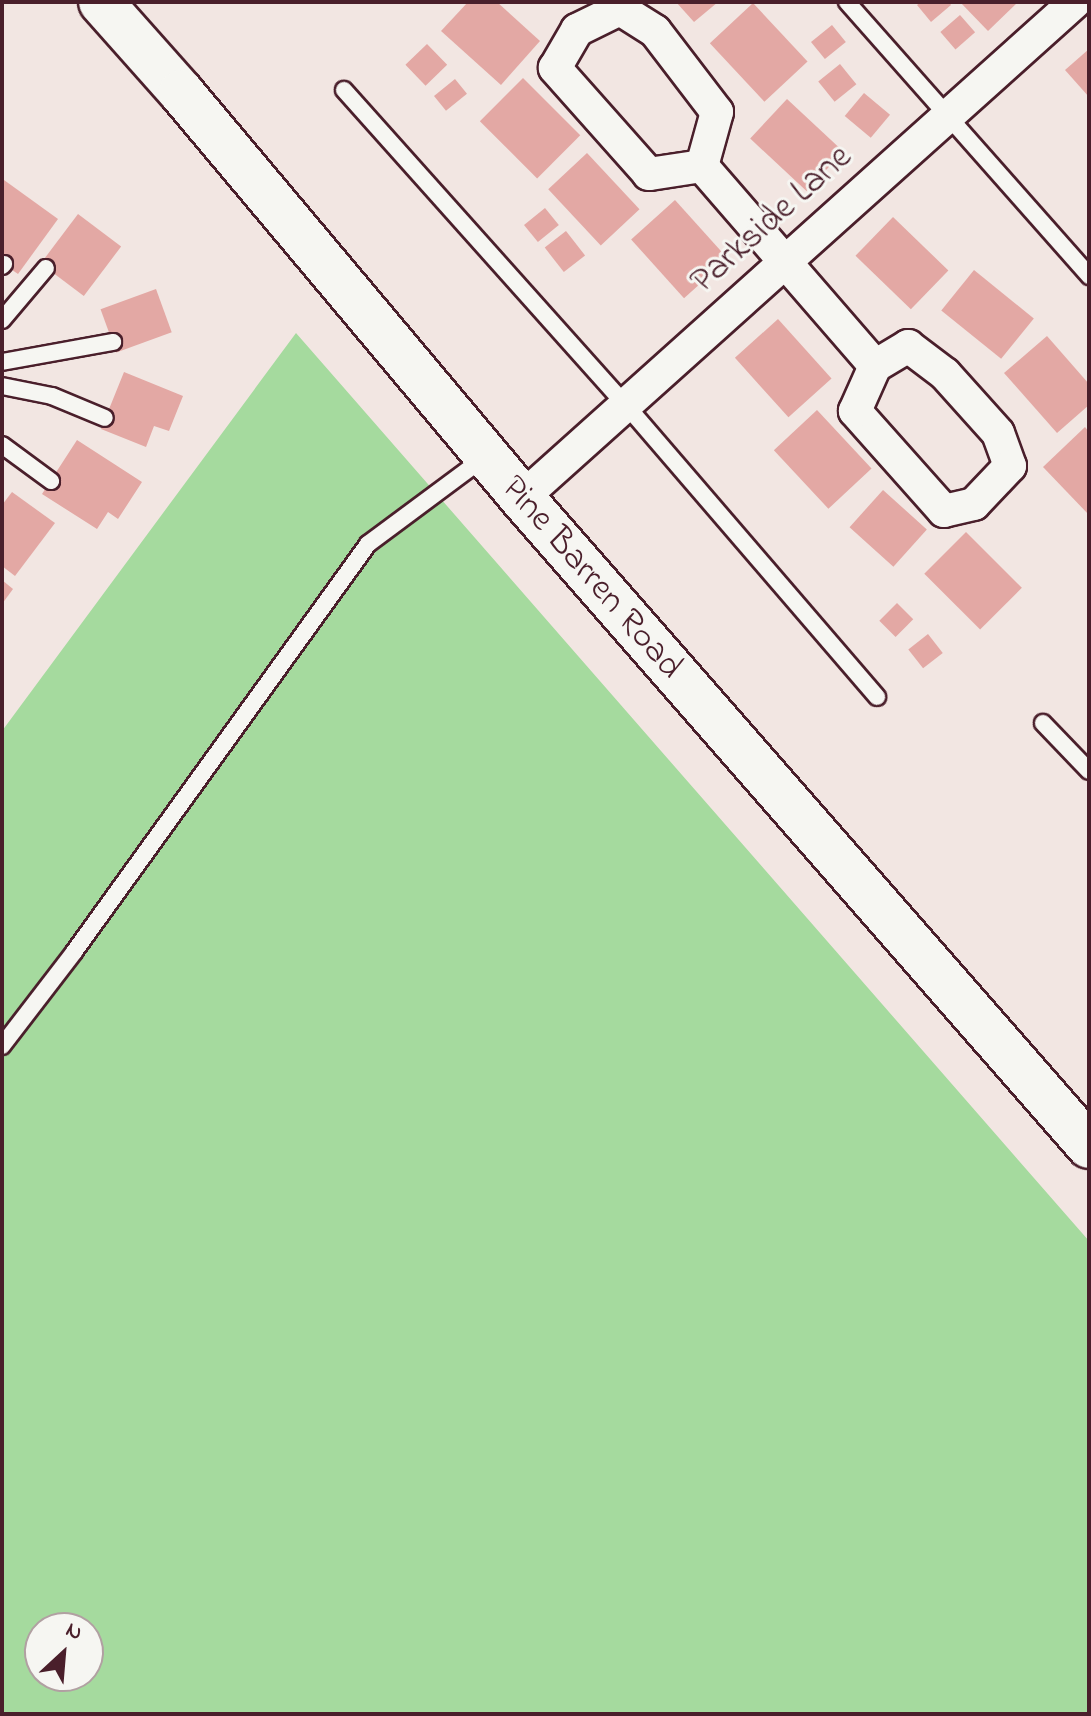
<!DOCTYPE html>
<html>
<head>
<meta charset="utf-8">
<style>
	body { margin:0 }
	#map { position:relative; width:1091px; height:1716px; overflow:hidden; background:#f2e6e2; font-family:"Indie Flower",sans-serif }
	div>[style] { position:absolute }
	.green>* { inset:0; background:#a5da9e }
	.building>* { inset:0; background:#e3a8a4; transform-origin:0 0 }
	.roads { filter:drop-shadow(2px 0 #4a1f2b) drop-shadow(-2px 0 #4a1f2b) drop-shadow(0 2px #4a1f2b) drop-shadow(0 -2px #4a1f2b) }
	.lane>* { height:16px; margin:-8px; padding:0 8px; transform-origin:8px; border-radius:8px; background:#f6f6f2 }
	.street>* { height:32px; margin:-16px; padding:0 16px; transform-origin:16px; border-radius:16px; background:#f6f6f2 }
	.secondary>* { height:44px; margin:-22px; padding:0 22px; transform-origin:22px; border-radius:22px; background:#f6f6f2 }
	span { translate:-50% -50%; white-space:nowrap; text-align:center; line-height:1.15; -webkit-text-stroke:6px #f6f6f2; paint-order:stroke }
	.street-label { font-size:36px; color:#4a1f2b }
	.frame { position:absolute; inset:0; border:4px solid #4a1f2b; pointer-events:none }
	.north { position:absolute; left:24px; top:1612px; width:80px; height:80px; box-sizing:border-box; background:#f6f6f2; border:2px solid #b1a0a2; border-radius:50%; rotate:26deg; font-size:22px; font-weight:700; line-height:32px; text-align:center; color:#4a1f2b }
	.north::after { content:''; display:block; margin:auto; width:28px; height:36px; background:#4a1f2b; clip-path:polygon(50% 0,100% 100%,50% 72%,0 100%) }
</style>
</head>
<body>
<div id="map">
	<div class="green">
		<i style="clip-path:polygon(evenodd,296px 333px,1089px 1241px,1089px 1714px,2px 1714px,2px 731px,296px 333px,40px 1628px,88px 1628px,88px 1676px,40px 1676px,40px 1628px)"></i>
	</div>
	<div class="building">
		<i style="clip-path:polygon(468px 2px,497px 2px,540px 41px,501px 85px,441px 31px)"></i>
		<i style="clip-path:polygon(676px 2px,718px 2px,694px 22px)"></i>
		<i style="clip-path:polygon(921px 2px,949px 2px,951px 5px,931px 22px,917px 5px)"></i>
		<i style="clip-path:polygon(960px 2px,1018px 2px,988px 31px)"></i>
		<i style="left:753px;top:3px;width:80px;height:59px;rotate:47deg"></i>
		<i style="left:960px;top:15px;width:23px;height:26px;rotate:49deg"></i>
		<i style="left:832px;top:25px;width:22px;height:27px;rotate:51deg"></i>
		<i style="left:427px;top:44px;width:29px;height:30px;rotate:46deg"></i>
		<i style="clip-path:polygon(1089px 49px,1089px 97px,1065px 70px)"></i>
		<i style="left:840px;top:64px;width:26px;height:28px;rotate:51deg"></i>
		<i style="left:523px;top:78px;width:81px;height:61px;rotate:45deg"></i>
		<i style="left:455px;top:79px;width:19px;height:27px;rotate:51deg"></i>
		<i style="left:864px;top:93px;width:34px;height:30px;rotate:40deg"></i>
		<i style="left:787px;top:99px;width:77px;height:54px;rotate:43deg"></i>
		<i style="left:587px;top:153px;width:77px;height:53px;rotate:47deg"></i>
		<i style="clip-path:polygon(4px 180px,58px 219px,18px 274px,2px 263px)"></i>
		<i style="left:675px;top:200px;width:79px;height:59px;rotate:48deg"></i>
		<i style="left:545px;top:208px;width:22px;height:27px;rotate:51deg"></i>
		<i style="left:78px;top:214px;width:54px;height:62px;rotate:37deg"></i>
		<i style="left:893px;top:217px;width:77px;height:54px;rotate:44deg"></i>
		<i style="left:566px;top:231px;width:31px;height:27px;rotate:52deg"></i>
		<i style="left:974px;top:270px;width:77px;height:52px;rotate:39deg"></i>
		<i style="left:156px;top:289px;width:46px;height:59px;rotate:70deg"></i>
		<i style="left:778px;top:319px;width:80px;height:58px;rotate:48deg"></i>
		<i style="clip-path:polygon(1047px 336px,1089px 384px,1089px 405px,1057px 433px,1004px 373px)"></i>
		<i style="clip-path:polygon(124px 372px,183px 396px,169px 431px,154px 426px,146px 447px,101px 429px)"></i>
		<i style="left:817px;top:410px;width:80px;height:59px;rotate:47deg"></i>
		<i style="clip-path:polygon(1085px 427px,1089px 432px,1089px 515px,1043px 467px)"></i>
		<i style="clip-path:polygon(77px 440px,142px 482px,118px 519px,108px 512px,97px 529px,42px 494px)"></i>
		<i style="left:883px;top:490px;width:59px;height:50px;rotate:42deg"></i>
		<i style="clip-path:polygon(12px 492px,55px 523px,15px 576px,2px 566px,2px 505px)"></i>
		<i style="left:966px;top:532px;width:79px;height:59px;rotate:45deg"></i>
		<i style="clip-path:polygon(2px 580px,13px 589px,2px 604px)"></i>
		<i style="left:897px;top:603px;width:23px;height:25px;rotate:45deg"></i>
		<i style="left:928px;top:634px;width:24px;height:25px;rotate:52deg"></i>
	</div>
	<div class="roads">
		<div class="lane">
			<i style="left:847px;top:2px;width:366px;rotate:48.5deg"></i>
			<i style="left:344px;top:90px;width:423px;rotate:48.2deg"></i>
			<i style="left:626px;top:405px;width:385px;rotate:49.3deg"></i>
			<i style="left:2px;top:266px;width:3px;rotate:-45deg"></i>
			<i style="left:2px;top:320px;width:68px;rotate:-49.8deg"></i>
			<i style="left:2px;top:362px;width:113px;rotate:-10.2deg"></i>
			<i style="left:2px;top:386px;width:51px;rotate:11.3deg"></i>
			<i style="left:52px;top:396px;width:57px;rotate:22.5deg"></i>
			<i style="left:2px;top:445px;width:61px;rotate:36.3deg"></i>
			<i style="left:1043px;top:723px;width:66px;rotate:46.2deg"></i>
			<i style="left:2px;top:1046px;width:118px;rotate:-52.5deg"></i>
			<i style="left:74px;top:952px;width:503px;rotate:-54.22deg"></i>
			<i style="left:368px;top:544px;width:146px;rotate:-36.6deg"></i>
		</div>
		<div class="street">
			<i style="left:702px;top:166px;width:54px;rotate:171.4deg"></i>
			<i style="left:649px;top:174px;width:142px;rotate:-131.6deg"></i>
			<i style="left:555px;top:68px;width:44px;rotate:-59.9deg"></i>
			<i style="left:577px;top:30px;width:48px;rotate:-26deg"></i>
			<i style="left:620px;top:9px;width:41px;rotate:32.2deg"></i>
			<i style="left:655px;top:31px;width:102px;rotate:52.6deg"></i>
			<i style="left:717px;top:112px;width:56px;rotate:105.5deg"></i>
			<i style="left:702px;top:166px;width:264px;rotate:49.1deg"></i>
			<i style="left:875px;top:366px;width:39px;rotate:-31deg"></i>
			<i style="left:908px;top:346px;width:46px;rotate:37.1deg"></i>
			<i style="left:945px;top:374px;width:79px;rotate:48.1deg"></i>
			<i style="left:998px;top:433px;width:35px;rotate:70deg"></i>
			<i style="left:1010px;top:466px;width:52px;rotate:133.5deg"></i>
			<i style="left:974px;top:504px;width:31px;rotate:167deg"></i>
			<i style="left:944px;top:511px;width:134px;rotate:-131.7deg"></i>
			<i style="left:855px;top:411px;width:49px;rotate:-66deg"></i>
			<i style="left:522px;top:498px;width:743px;rotate:-41.89deg"></i>
		</div>
		<div class="secondary">
			<i style="left:101px;top:2px;width:120px;rotate:48.4deg"></i>
			<i style="left:181px;top:92px;width:530px;rotate:49.97deg"></i>
			<i style="left:522px;top:498px;width:861px;rotate:48.81deg"></i>
		</div>
	</div>
	<div class="street-label">
		<span style="left:772px;top:220px;rotate:-42deg">Parkside Lane</span>
		<span style="left:591px;top:578px;rotate:49deg">Pine Barren Road</span>
	</div>
	<div class="frame"></div>
	<div class="north">N</div>
</div>
</body>
</html>
